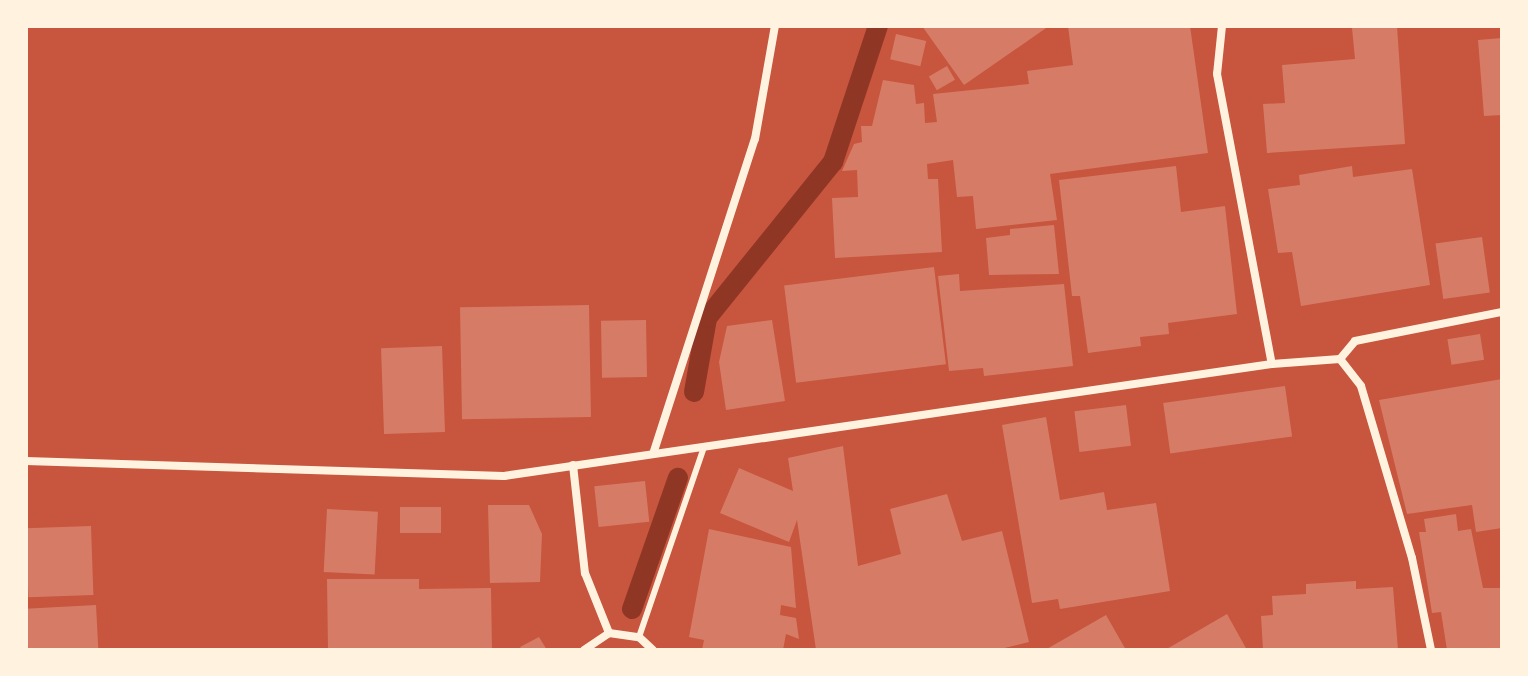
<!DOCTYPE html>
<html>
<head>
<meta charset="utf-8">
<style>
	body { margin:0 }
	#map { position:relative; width:1528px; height:676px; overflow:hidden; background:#c8553d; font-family:Manrope,sans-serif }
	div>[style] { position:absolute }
	.stream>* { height:20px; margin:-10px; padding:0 10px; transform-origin:10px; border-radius:10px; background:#8f3625 }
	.building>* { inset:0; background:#d67c66; transform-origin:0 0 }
	.service>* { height:6px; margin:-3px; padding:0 3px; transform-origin:3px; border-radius:3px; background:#fff3e0 }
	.minor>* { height:8px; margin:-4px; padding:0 4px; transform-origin:4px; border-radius:4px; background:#fff3e0 }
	span { translate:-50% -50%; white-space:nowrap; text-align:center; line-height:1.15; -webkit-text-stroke:8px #fff3e0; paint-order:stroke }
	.frame { position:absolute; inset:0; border:28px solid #fff3e0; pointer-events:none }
</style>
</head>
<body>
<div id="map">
	<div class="stream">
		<i style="left:694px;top:392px;width:75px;rotate:-80deg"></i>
		<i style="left:707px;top:318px;width:201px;rotate:-51.1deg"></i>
		<i style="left:833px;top:162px;width:143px;rotate:-71.7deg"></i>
		<i style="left:632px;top:609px;width:139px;rotate:-70.7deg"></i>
	</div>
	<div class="building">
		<i style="clip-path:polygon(922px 26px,1049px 26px,964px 85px)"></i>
		<i style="clip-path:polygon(1068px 26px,1190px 26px,1208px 153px,1050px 174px,1057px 220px,976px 229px,973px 196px,957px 197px,953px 160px,927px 164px,928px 179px,938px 179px,942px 252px,835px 258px,832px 198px,858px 197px,857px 170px,842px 171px,854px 144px,862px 142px,861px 126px,872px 126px,883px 80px,914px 85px,916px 104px,924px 103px,925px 123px,937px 122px,933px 94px,1029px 84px,1027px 71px,1073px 65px)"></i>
		<i style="clip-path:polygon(1397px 26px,1405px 144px,1267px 153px,1263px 104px,1285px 103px,1282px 65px,1355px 59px,1352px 28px)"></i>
		<i style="left:896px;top:34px;width:31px;height:26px;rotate:13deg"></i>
		<i style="clip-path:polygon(1502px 38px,1502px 115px,1484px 116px,1478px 40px)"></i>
		<i style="left:947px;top:66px;width:16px;height:21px;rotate:60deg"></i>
		<i style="clip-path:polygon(1176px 166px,1181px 212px,1225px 206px,1237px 314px,1168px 323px,1169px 334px,1140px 337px,1141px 346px,1088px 353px,1080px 296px,1072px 296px,1059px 180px)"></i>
		<i style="clip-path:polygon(1352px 166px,1353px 177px,1412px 169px,1430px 285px,1301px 306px,1292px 252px,1278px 253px,1268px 189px,1300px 185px,1299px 175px)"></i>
		<i style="clip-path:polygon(1054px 225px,1059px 274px,989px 275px,986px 238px,1010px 235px,1010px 229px)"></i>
		<i style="left:1482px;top:237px;width:56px;height:47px;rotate:82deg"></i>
		<i style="left:934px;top:267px;width:98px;height:151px;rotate:83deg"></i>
		<i style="clip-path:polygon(959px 274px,960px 291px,1064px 284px,1073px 366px,984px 376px,983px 368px,949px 371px,938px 276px)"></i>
		<i style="left:589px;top:305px;width:112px;height:129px;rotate:89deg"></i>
		<i style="left:646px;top:320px;width:57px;height:45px;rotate:89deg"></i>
		<i style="clip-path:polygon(772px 320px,785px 401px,726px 410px,719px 362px,727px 326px)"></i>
		<i style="left:1480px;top:334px;width:26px;height:33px;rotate:81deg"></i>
		<i style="left:442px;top:346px;width:86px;height:61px;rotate:88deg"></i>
		<i style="clip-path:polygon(1502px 379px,1502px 528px,1476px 532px,1472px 505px,1407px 514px,1379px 400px)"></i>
		<i style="left:1285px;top:386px;width:51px;height:123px;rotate:82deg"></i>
		<i style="left:1126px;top:405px;width:41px;height:52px;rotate:83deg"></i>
		<i style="clip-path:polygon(1046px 417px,1060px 500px,1104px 492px,1107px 510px,1156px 503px,1170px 591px,1060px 609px,1058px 599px,1032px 603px,1002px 425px)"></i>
		<i style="clip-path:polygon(843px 446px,858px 566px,901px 554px,890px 509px,947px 494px,962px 541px,1002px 531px,1029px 642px,996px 650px,816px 650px,797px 520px,789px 542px,720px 513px,739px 468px,793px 491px,788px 458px)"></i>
		<i style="left:645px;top:481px;width:41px;height:51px;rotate:84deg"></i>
		<i style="clip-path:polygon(488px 505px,529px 505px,542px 534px,540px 582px,490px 583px)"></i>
		<i style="left:441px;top:507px;width:26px;height:41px;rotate:90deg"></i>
		<i style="left:327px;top:509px;width:51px;height:63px;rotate:3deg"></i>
		<i style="clip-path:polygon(1456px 514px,1458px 531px,1471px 529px,1483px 588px,1502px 588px,1502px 650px,1447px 650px,1441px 612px,1432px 613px,1419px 532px,1426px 532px,1424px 519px)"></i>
		<i style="left:91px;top:526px;width:69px;height:65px;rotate:88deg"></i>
		<i style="clip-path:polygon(709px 529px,791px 547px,796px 608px,781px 605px,780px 615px,796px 618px,799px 639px,786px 634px,783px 650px,702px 650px,704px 640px,689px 637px)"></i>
		<i style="clip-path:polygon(327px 579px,419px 579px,419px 589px,491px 588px,492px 650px,328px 650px)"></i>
		<i style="clip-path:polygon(1356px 581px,1356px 589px,1393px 587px,1398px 650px,1263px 650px,1261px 616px,1273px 615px,1272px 596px,1306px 594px,1306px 584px)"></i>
		<i style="left:96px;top:605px;width:45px;height:70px;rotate:87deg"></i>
		<i style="clip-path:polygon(1227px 614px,1247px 650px,1165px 650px)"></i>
		<i style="clip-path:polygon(1106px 615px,1126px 650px,1045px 650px)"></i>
		<i style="clip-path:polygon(539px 637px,547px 650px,522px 650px,520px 647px)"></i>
	</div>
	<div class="service">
		<i style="left:639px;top:637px;width:201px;rotate:-71.1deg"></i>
	</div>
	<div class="minor">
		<i style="left:1222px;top:26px;width:48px;rotate:95.9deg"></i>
		<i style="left:1217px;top:74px;width:295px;rotate:79.3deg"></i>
		<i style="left:1340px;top:359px;width:23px;rotate:-50deg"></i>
		<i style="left:1355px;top:341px;width:150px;rotate:-11.2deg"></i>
		<i style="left:654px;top:451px;width:328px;rotate:-72.1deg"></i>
		<i style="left:755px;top:139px;width:115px;rotate:-80deg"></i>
		<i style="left:26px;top:461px;width:478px;rotate:1.8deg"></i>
		<i style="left:504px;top:476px;width:776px;rotate:-8.3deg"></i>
		<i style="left:1272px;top:364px;width:68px;rotate:-4.2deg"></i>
		<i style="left:1340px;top:359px;width:34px;rotate:52deg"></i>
		<i style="left:1361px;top:386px;width:179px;rotate:73.5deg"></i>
		<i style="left:1412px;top:558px;width:94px;rotate:78.3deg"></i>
		<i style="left:573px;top:465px;width:109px;rotate:83.7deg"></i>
		<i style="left:585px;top:573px;width:65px;rotate:68.2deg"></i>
		<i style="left:584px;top:650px;width:30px;rotate:-34deg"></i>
		<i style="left:609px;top:633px;width:30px;rotate:8deg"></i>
		<i style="left:639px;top:637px;width:19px;rotate:43deg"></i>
	</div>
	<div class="frame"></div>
</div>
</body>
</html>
